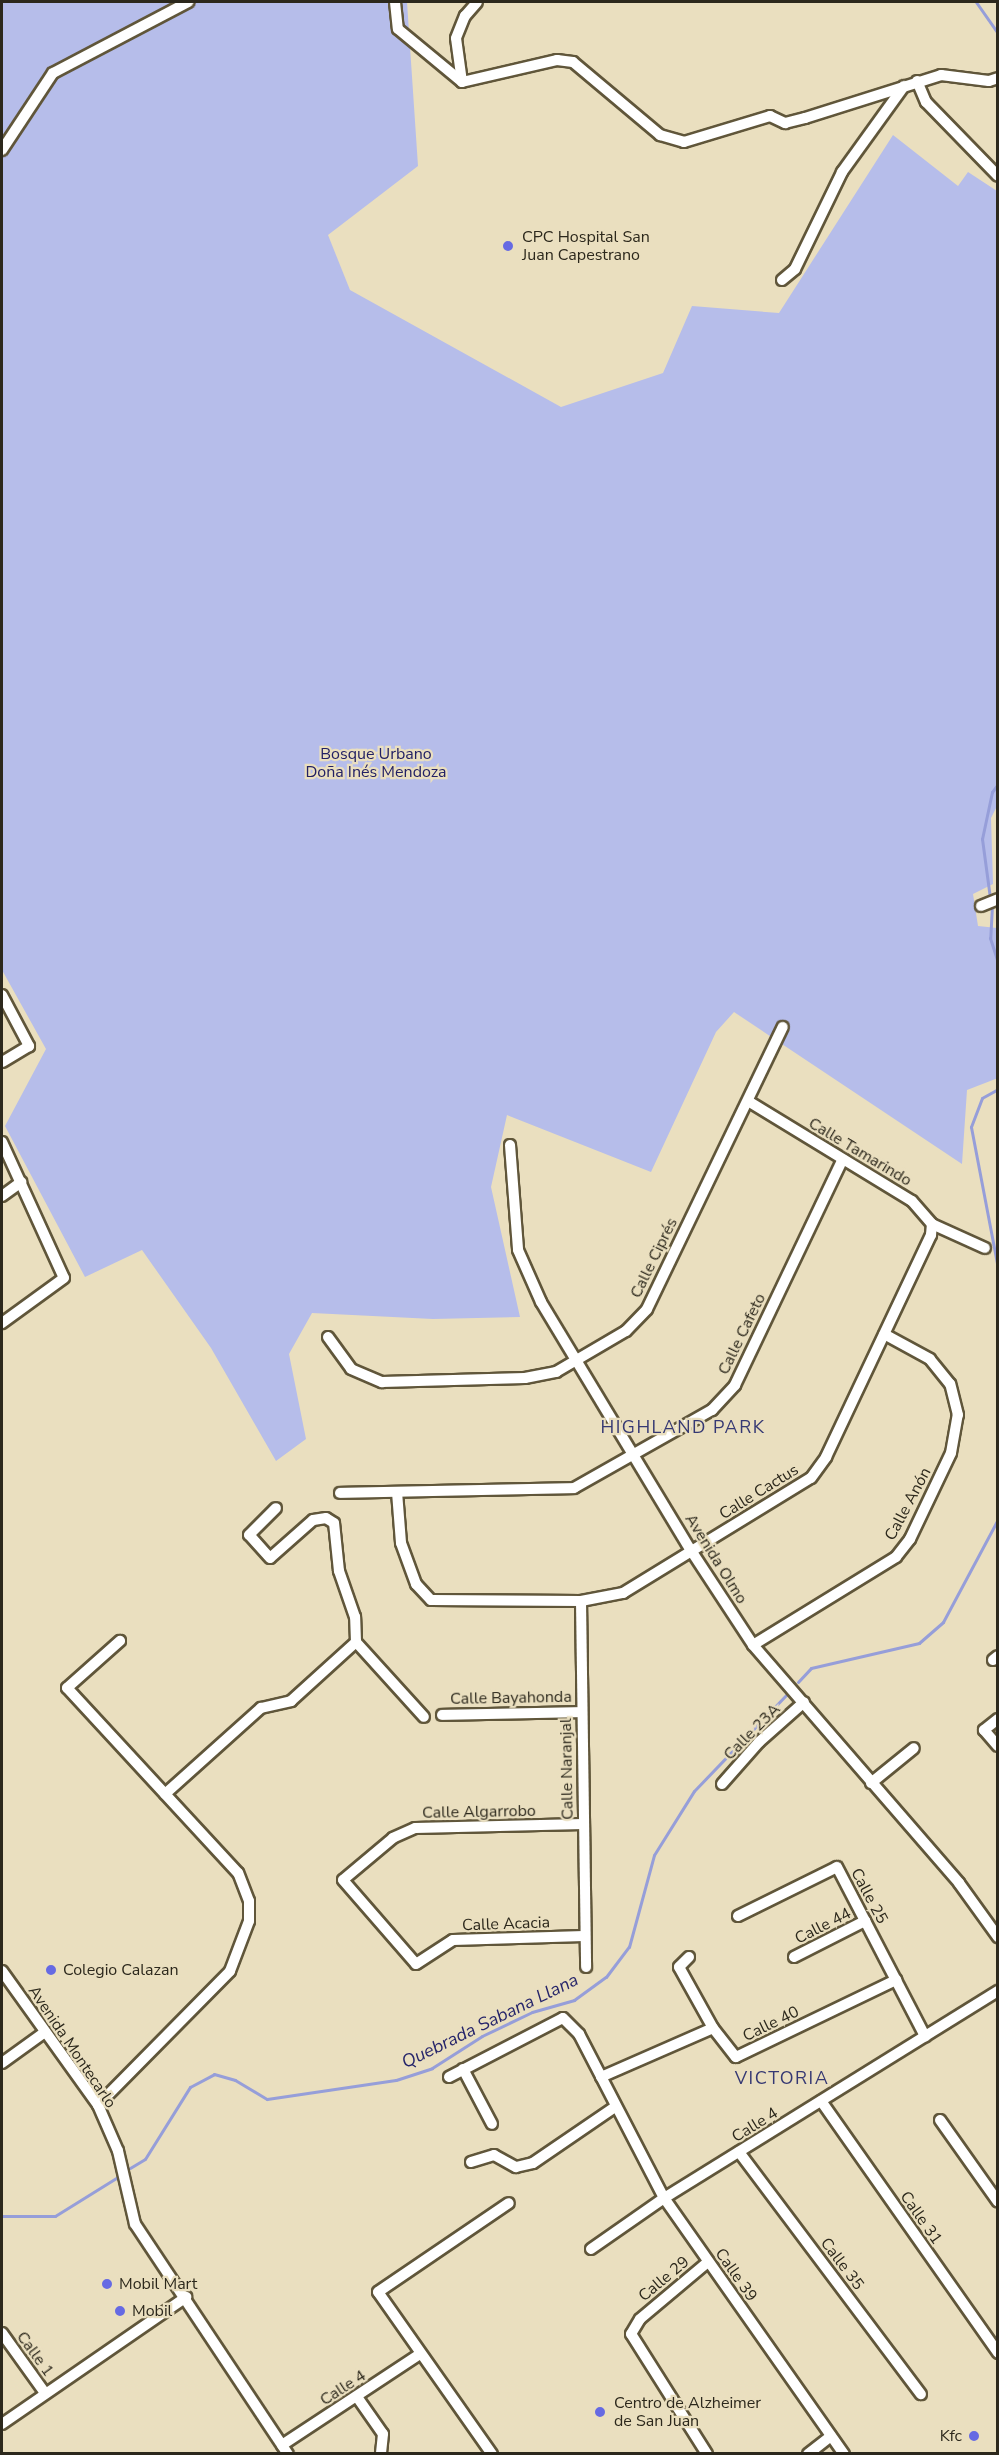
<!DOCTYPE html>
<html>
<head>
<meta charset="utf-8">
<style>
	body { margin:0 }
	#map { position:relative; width:999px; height:2455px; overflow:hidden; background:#eadfbf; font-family:"Nunito Sans",sans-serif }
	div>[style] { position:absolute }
	.green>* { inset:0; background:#b6bdea }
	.stream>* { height:3px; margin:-1.5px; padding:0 1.5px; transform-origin:1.5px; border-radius:1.5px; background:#969ed9 }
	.roads { filter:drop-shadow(2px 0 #60563a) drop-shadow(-2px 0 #60563a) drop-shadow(0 2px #60563a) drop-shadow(0 -2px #60563a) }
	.street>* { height:10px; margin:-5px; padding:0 5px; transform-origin:5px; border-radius:5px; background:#fff }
	.dots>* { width:16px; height:16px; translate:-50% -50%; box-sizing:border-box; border:3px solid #eadfbf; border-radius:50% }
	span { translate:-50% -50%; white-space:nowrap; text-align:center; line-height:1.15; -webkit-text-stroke:4.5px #eadfbf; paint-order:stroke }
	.poi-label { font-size:16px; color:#2c281c }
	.left { translate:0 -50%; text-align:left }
	.right { translate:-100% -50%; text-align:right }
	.park-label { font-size:16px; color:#222064 }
	.street-label { font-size:16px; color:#2c281c }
	.neighbourhood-label { font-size:18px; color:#353873; letter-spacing:1.5px }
	.water-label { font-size:18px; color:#26256a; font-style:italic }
	.frame { position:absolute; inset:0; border:3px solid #2c281c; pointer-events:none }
</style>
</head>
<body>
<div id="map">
	<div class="green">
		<i style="clip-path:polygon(2px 2px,407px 2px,418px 166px,328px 235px,350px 290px,561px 407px,663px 373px,692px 306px,779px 313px,893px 135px,958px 186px,968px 172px,997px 191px,998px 804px,991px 818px,993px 884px,973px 894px,978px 926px,997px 928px,998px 1078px,967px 1090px,962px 1164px,734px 1012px,716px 1032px,651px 1172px,507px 1115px,491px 1187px,520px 1317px,433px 1319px,312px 1313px,289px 1354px,306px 1439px,276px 1461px,211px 1348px,142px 1250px,85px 1277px,5px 1126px,46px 1049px,2px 970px)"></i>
	</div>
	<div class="stream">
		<i style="left:976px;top:2px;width:38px;rotate:55deg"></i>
		<i style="left:990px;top:898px;width:60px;rotate:-97.7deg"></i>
		<i style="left:982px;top:839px;width:48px;rotate:-78deg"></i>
		<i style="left:992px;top:792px;width:10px;rotate:-53deg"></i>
		<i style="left:992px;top:905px;width:33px;rotate:93deg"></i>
		<i style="left:990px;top:938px;width:25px;rotate:72deg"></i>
		<i style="left:998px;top:1089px;width:18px;rotate:151deg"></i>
		<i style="left:982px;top:1098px;width:31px;rotate:111deg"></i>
		<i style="left:971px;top:1127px;width:144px;rotate:79.2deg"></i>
		<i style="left:798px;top:1682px;width:19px;rotate:-47deg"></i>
		<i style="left:811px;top:1668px;width:111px;rotate:-13deg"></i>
		<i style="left:919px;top:1643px;width:32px;rotate:-41deg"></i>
		<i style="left:943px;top:1622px;width:117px;rotate:-61.9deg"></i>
		<i style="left:130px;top:2168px;width:17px;rotate:-31deg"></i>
		<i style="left:145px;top:2159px;width:85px;rotate:-58deg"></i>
		<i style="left:190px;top:2087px;width:27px;rotate:-28deg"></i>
		<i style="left:214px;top:2074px;width:22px;rotate:16deg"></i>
		<i style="left:235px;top:2080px;width:37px;rotate:31deg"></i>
		<i style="left:267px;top:2099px;width:130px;rotate:-8.4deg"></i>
		<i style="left:396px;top:2080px;width:38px;rotate:-18deg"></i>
		<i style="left:432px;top:2068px;width:59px;rotate:-32.6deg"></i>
		<i style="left:482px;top:2036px;width:55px;rotate:-25.6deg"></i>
		<i style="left:532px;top:2012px;width:44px;rotate:-15.9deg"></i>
		<i style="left:574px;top:2000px;width:39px;rotate:-36deg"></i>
		<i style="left:606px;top:1977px;width:38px;rotate:-53deg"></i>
		<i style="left:629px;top:1947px;width:95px;rotate:-74.8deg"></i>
		<i style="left:654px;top:1855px;width:75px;rotate:-58deg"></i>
		<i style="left:694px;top:1791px;width:133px;rotate:-46.2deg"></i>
		<i style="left:2px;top:2216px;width:53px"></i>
		<i style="left:55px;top:2216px;width:72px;rotate:-31.9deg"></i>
	</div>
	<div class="roads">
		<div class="street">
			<i style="left:395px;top:2px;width:27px;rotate:84deg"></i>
			<i style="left:398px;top:29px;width:83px;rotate:39.6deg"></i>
			<i style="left:917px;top:81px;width:23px;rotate:67deg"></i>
			<i style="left:926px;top:102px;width:103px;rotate:45.8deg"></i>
			<i style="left:462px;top:82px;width:98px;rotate:-13deg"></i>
			<i style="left:557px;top:60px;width:16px;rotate:7deg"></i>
			<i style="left:573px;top:62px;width:114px;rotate:40deg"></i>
			<i style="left:660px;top:135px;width:25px;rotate:16deg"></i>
			<i style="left:684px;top:142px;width:90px;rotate:-16.8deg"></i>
			<i style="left:770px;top:116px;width:17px;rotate:25deg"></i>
			<i style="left:785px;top:123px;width:21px;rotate:-14deg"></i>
			<i style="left:805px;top:118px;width:143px;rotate:-17.5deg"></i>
			<i style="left:941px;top:75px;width:48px;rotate:7.1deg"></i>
			<i style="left:989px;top:81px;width:9px;rotate:-18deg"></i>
			<i style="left:462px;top:82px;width:44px;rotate:-97.8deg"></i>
			<i style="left:456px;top:38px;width:24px;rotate:-68deg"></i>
			<i style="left:465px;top:16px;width:18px;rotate:-49deg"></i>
			<i style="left:2px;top:150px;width:92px;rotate:-56.5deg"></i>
			<i style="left:53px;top:73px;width:153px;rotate:-27.7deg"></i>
			<i style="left:782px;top:280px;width:17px;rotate:-40deg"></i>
			<i style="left:795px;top:269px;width:108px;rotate:-64.1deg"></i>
			<i style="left:842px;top:172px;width:106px;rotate:-54.2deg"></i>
			<i style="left:981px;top:906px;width:18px;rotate:-22deg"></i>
			<i style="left:2px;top:995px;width:58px;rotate:62.1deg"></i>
			<i style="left:29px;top:1046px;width:31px;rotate:149deg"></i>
			<i style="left:748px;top:1101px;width:192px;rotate:31.4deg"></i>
			<i style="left:912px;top:1201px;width:30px;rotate:49deg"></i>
			<i style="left:932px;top:1224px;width:58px;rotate:24.4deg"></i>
			<i style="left:2px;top:1142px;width:149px;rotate:65.5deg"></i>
			<i style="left:64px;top:1278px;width:77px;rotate:144deg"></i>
			<i style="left:510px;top:1145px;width:105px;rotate:85.6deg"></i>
			<i style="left:518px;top:1250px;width:57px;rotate:66.1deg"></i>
			<i style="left:541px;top:1302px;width:292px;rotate:58.9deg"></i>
			<i style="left:692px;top:1552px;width:111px;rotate:56.7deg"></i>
			<i style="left:753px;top:1645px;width:315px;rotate:49.1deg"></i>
			<i style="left:959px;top:1883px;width:67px;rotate:54.2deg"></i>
			<i style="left:2px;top:1196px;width:24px;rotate:-36deg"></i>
			<i style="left:328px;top:1337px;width:39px;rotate:54deg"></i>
			<i style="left:351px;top:1369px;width:34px;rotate:23deg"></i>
			<i style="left:382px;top:1382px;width:143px;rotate:-1.6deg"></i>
			<i style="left:525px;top:1378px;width:32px;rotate:-11deg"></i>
			<i style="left:556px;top:1372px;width:81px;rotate:-30.4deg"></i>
			<i style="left:626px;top:1331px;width:30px;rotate:-46deg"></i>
			<i style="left:647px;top:1309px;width:313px;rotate:-64.3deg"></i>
			<i style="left:397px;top:1492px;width:51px;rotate:85.5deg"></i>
			<i style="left:401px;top:1543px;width:44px;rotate:69.9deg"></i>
			<i style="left:416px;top:1584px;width:22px;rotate:47deg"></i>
			<i style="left:431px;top:1600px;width:150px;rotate:0.4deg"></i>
			<i style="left:581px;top:1601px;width:43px;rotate:-10.8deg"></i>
			<i style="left:623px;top:1593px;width:220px;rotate:-31.5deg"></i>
			<i style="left:811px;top:1478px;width:26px;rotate:-54deg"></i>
			<i style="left:826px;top:1457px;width:246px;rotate:-64.7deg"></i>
			<i style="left:931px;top:1235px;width:11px;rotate:-85deg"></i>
			<i style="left:340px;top:1493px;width:234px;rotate:-1.2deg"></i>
			<i style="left:574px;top:1488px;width:159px;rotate:-29.5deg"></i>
			<i style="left:712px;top:1410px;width:34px;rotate:-47deg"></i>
			<i style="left:735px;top:1385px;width:250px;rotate:-64.5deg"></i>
			<i style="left:581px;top:1601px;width:366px;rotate:89.2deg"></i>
			<i style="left:356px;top:1642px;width:101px;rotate:47.8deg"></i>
			<i style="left:753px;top:1645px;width:168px;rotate:-31.6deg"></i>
			<i style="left:896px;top:1557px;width:23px;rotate:-52deg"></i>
			<i style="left:910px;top:1539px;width:95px;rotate:-64.5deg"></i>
			<i style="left:951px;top:1453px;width:39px;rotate:-80deg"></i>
			<i style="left:958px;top:1415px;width:32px;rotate:-104deg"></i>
			<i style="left:950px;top:1384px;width:32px;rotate:-129deg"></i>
			<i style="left:930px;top:1359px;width:52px;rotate:-151.5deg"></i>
			<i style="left:993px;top:1660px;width:6px;rotate:-39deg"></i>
			<i style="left:442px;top:1715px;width:139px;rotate:-1.2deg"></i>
			<i style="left:998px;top:1719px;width:18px;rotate:142deg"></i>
			<i style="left:984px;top:1730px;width:21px;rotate:49deg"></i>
			<i style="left:871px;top:1783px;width:55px;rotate:-39.1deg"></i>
			<i style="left:722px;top:1784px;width:56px;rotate:-48.6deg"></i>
			<i style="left:759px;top:1742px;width:60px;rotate:-41.6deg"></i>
			<i style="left:165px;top:1794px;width:129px;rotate:-41.9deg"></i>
			<i style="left:261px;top:1708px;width:31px;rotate:-13deg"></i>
			<i style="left:291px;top:1701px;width:88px;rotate:-42.2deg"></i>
			<i style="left:356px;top:1642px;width:25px;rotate:-92deg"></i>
			<i style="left:355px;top:1617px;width:49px;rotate:-109.2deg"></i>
			<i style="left:339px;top:1571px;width:48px;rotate:-95.9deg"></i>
			<i style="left:334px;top:1523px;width:9px;rotate:-148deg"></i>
			<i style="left:326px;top:1518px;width:13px;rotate:171deg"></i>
			<i style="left:313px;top:1520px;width:57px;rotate:138.5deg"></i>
			<i style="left:270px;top:1558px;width:31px;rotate:-132deg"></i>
			<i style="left:249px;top:1535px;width:38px;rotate:-45deg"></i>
			<i style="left:583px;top:1824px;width:168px;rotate:178.6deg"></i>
			<i style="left:415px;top:1828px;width:24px;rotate:156deg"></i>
			<i style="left:393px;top:1838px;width:65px;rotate:140deg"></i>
			<i style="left:343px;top:1880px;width:111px;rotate:49deg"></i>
			<i style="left:416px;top:1964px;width:44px;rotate:-33deg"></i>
			<i style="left:453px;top:1940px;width:131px;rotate:-1.7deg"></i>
			<i style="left:738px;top:1916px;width:110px;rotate:-26.3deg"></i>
			<i style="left:837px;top:1867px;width:191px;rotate:62.5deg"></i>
			<i style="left:689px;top:1957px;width:14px;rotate:135deg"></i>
			<i style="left:679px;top:1967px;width:70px;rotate:60.9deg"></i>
			<i style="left:713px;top:2028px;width:37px;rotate:52deg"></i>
			<i style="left:736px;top:2057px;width:178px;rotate:-25.7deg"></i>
			<i style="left:794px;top:1957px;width:80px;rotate:-26.9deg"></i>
			<i style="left:2px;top:1971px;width:165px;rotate:54.4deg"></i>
			<i style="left:98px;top:2105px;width:50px;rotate:66.5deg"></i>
			<i style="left:118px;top:2151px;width:75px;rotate:76.9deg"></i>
			<i style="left:135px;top:2224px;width:276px;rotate:56.4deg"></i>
			<i style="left:2px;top:2063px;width:53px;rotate:-35.8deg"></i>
			<i style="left:463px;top:2069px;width:62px;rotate:62.2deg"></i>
			<i style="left:449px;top:2077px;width:128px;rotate:-27.4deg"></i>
			<i style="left:563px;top:2018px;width:23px;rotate:45deg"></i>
			<i style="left:579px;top:2034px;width:185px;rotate:62.6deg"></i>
			<i style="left:664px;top:2198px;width:313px;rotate:54.9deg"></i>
			<i style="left:601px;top:2077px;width:122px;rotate:-23.6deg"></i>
			<i style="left:821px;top:2101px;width:308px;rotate:54.9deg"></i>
			<i style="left:98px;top:2105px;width:188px;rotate:-45.4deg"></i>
			<i style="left:230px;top:1971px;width:53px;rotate:-69.2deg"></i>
			<i style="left:249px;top:1921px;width:20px;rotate:-90deg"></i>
			<i style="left:249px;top:1901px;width:30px;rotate:-111deg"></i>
			<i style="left:238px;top:1873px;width:252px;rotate:-132.7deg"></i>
			<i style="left:67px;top:1688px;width:71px;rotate:-41.6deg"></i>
			<i style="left:940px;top:2120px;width:100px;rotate:54.7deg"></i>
			<i style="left:739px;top:2152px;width:303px;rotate:53.1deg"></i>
			<i style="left:471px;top:2162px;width:24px;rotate:-17deg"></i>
			<i style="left:494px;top:2155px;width:25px;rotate:29deg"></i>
			<i style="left:516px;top:2167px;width:17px;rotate:-13deg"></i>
			<i style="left:533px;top:2163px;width:99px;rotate:-34.3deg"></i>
			<i style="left:591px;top:2249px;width:89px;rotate:-34.9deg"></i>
			<i style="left:664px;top:2198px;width:393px;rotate:-31.8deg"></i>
			<i style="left:2px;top:2333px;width:74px;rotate:54.4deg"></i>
			<i style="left:357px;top:2397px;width:45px;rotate:54.9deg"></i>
			<i style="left:383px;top:2434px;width:20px;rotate:96deg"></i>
			<i style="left:2px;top:2424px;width:224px;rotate:-34.6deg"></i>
			<i style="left:282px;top:2445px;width:165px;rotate:-33.4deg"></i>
			<i style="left:492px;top:2454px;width:198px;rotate:-125.1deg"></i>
			<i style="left:378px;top:2292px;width:158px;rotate:-34.2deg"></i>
			<i style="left:707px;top:2454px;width:142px;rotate:-122.3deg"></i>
			<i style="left:631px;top:2334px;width:17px;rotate:-59deg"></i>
			<i style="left:640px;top:2319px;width:89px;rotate:-40deg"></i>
			<i style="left:808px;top:2454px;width:29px;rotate:-38deg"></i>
		</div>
	</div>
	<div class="dots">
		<i style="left:508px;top:246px;background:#666ae3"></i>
		<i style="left:51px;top:1970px;background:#666ae3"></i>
		<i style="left:107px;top:2284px;background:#666ae3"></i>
		<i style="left:120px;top:2311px;background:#666ae3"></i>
		<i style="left:600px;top:2412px;background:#666ae3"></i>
		<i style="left:974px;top:2436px;background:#666ae3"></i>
	</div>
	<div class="poi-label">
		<span class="left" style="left:522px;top:246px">CPC Hospital San<br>Juan Capestrano</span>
		<span class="left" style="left:63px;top:1970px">Colegio Calazan</span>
		<span class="left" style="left:119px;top:2284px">Mobil Mart</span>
		<span class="left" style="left:132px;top:2311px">Mobil</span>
		<span class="left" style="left:614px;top:2412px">Centro de Alzheimer<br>de San Juan</span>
		<span class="right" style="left:962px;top:2436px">Kfc</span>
	</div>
	<div class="park-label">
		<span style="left:376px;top:763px">Bosque Urbano<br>Doña Inés Mendoza</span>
	</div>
	<div class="street-label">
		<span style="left:860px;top:1152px;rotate:31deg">Calle Tamarindo</span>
		<span style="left:654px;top:1258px;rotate:-64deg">Calle Ciprés</span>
		<span style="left:742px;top:1334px;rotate:-64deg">Calle Cafeto</span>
		<span style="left:759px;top:1492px;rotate:-32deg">Calle Cactus</span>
		<span style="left:908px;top:1504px;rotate:-62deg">Calle Anón</span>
		<span style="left:716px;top:1559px;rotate:58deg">Avenida Olmo</span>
		<span style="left:511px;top:1698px;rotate:-1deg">Calle Bayahonda</span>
		<span style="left:752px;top:1732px;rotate:-45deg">Calle 23A</span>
		<span style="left:567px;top:1769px;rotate:-91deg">Calle Naranjal</span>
		<span style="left:479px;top:1812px;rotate:-1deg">Calle Algarrobo</span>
		<span style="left:869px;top:1896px;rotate:62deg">Calle 25</span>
		<span style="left:506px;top:1924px;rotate:-2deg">Calle Acacia</span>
		<span style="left:823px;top:1926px;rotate:-27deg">Calle 44</span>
		<span style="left:771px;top:2024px;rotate:-26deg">Calle 40</span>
		<span style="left:72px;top:2047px;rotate:56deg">Avenida Montecarlo</span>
		<span style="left:755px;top:2125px;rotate:-32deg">Calle 4</span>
		<span style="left:921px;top:2218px;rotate:55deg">Calle 31</span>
		<span style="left:842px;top:2264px;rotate:53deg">Calle 35</span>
		<span style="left:736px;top:2275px;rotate:55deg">Calle 39</span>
		<span style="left:664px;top:2279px;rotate:-40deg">Calle 29</span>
		<span style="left:35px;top:2354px;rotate:54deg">Calle 1</span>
		<span style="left:343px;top:2388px;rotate:-33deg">Calle 4</span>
	</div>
	<div class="neighbourhood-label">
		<span style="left:683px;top:1427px">HIGHLAND PARK</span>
		<span style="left:782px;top:2078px">VICTORIA</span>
	</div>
	<div class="water-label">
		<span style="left:490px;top:2021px;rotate:-26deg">Quebrada Sabana Llana</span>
	</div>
	<div class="frame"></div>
</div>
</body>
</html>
